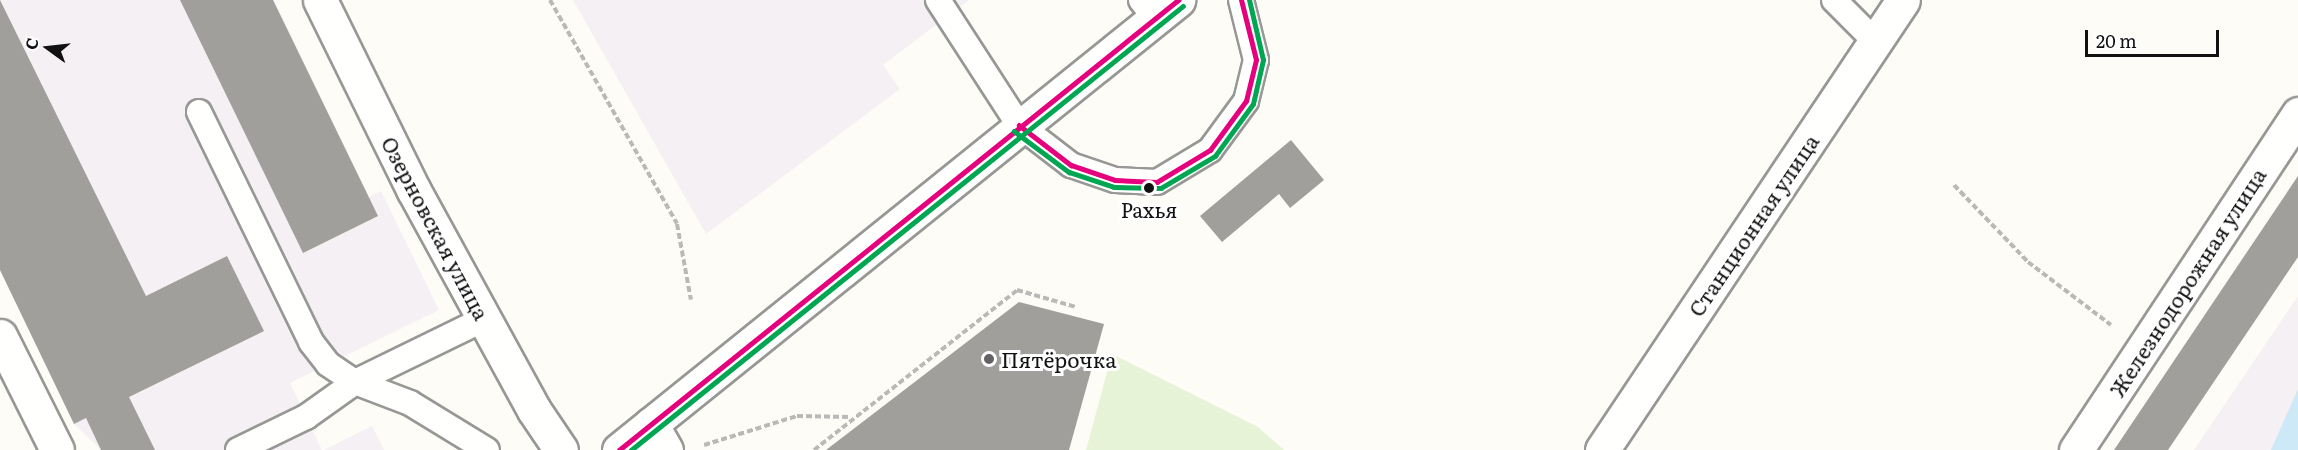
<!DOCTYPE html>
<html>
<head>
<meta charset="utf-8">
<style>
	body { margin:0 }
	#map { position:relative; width:2298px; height:450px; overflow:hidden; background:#fdfcf7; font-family:Literata,serif }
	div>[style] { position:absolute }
	.industrial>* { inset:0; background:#f5f0f3 }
	.green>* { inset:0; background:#e7f3d7 }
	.water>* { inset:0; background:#cde8f7 }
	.building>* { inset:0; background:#a19f9c }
	.path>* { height:4px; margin-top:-2px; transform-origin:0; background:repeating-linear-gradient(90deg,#b9b9b8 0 6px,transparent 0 9px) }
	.roads { filter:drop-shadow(2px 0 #979795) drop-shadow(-2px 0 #979795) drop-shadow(0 2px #979795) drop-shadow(0 -2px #979795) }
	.service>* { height:24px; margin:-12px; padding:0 12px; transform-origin:12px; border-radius:12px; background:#fffffe }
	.minor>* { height:33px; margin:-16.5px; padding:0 16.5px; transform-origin:16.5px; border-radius:16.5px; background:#fffffe }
	.tertiary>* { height:33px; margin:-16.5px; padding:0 16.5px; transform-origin:16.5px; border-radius:16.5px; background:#fffffe }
	.bus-1>* { height:4.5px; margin:-2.25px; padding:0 2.25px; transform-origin:2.25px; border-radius:2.25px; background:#e5007d }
	.bus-2>* { height:4.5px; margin:-2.25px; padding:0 2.25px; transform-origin:2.25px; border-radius:2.25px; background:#00a651 }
	.dots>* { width:16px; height:16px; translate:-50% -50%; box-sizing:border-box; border:3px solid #fff; border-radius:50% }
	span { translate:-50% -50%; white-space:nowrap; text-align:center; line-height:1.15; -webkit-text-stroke:6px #fff; paint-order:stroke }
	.bus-label { font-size:20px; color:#111 }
	.street-label { font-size:21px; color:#111 }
	.poi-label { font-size:21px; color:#111 }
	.left { translate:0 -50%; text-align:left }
	.north { position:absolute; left:18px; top:18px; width:60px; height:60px; -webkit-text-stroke:4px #fff; paint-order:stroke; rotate:285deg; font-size:16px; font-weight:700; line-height:24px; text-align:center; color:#111 }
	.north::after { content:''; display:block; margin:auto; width:21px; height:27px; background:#111; clip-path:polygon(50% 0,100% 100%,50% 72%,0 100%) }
	.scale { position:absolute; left:2085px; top:30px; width:134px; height:27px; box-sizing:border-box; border:3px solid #111; border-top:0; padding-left:8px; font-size:18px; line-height:21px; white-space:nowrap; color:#111; -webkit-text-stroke:4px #fff; paint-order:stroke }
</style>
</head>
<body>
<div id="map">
	<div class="industrial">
		<i style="clip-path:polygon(0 0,274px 0,369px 197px,381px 191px,439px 310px,290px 383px,322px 450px,101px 450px,74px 424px,0 270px)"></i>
		<i style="clip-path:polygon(573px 0,969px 0,883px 65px,900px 89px,706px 234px)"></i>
		<i style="clip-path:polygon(2298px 296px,2298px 450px,2194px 450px)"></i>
		<i style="clip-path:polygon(372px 426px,384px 450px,324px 450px)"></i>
	</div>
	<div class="green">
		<i style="clip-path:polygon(1112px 354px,1258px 427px,1284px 450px,1086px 450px)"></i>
	</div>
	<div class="water">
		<i style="clip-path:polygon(2298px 389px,2298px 450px,2271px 450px)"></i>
	</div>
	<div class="building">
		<i style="clip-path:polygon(0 0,146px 296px,227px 256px,264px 331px,129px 397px,155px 450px,101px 450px,86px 418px,74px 424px,0 270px)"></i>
		<i style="clip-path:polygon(180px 0,273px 0,378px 216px,303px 253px)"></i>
		<i style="clip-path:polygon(1291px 140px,1324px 180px,1290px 208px,1279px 194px,1222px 242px,1200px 216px)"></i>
		<i style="clip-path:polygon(2298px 176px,2298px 257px,2168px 450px,2114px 450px)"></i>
		<i style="clip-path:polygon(1019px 302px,1104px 324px,1069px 450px,826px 450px)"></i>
	</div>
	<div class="path">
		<i style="left:550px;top:0;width:257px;rotate:60.4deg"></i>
		<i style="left:677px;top:224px;width:77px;rotate:79.6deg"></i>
		<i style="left:1954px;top:185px;width:107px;rotate:46.1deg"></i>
		<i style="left:2028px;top:262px;width:104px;rotate:37.2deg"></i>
		<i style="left:704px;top:445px;width:97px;rotate:-17.3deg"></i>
		<i style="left:797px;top:416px;width:54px;rotate:1.1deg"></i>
		<i style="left:814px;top:450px;width:258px;rotate:-38.2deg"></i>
		<i style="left:1017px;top:290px;width:61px;rotate:16.1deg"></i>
	</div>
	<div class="roads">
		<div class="service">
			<i style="left:938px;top:0;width:149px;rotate:57.1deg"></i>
			<i style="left:1019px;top:125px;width:66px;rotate:37.6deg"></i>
			<i style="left:1071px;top:165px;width:46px;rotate:18.8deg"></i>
			<i style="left:1115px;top:180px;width:42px;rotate:2.7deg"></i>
			<i style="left:1157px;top:182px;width:62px;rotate:-31.1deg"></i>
			<i style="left:1210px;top:150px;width:61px;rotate:-53.7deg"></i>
			<i style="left:1246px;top:101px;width:42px;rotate:-76.3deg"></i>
			<i style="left:1256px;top:60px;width:62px;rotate:-104deg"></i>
			<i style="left:1141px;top:0;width:23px;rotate:52deg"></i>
			<i style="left:1834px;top:0;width:59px;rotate:45deg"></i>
			<i style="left:199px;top:112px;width:256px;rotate:64deg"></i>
			<i style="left:311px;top:342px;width:28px;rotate:52deg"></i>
			<i style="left:328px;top:364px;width:32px;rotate:34deg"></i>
			<i style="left:355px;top:382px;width:59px;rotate:20.9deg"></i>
			<i style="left:410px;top:403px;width:90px;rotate:31.4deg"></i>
			<i style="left:238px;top:450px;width:76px;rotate:-25.9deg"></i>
			<i style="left:306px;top:417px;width:60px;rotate:-35.5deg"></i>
			<i style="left:355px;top:382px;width:144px;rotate:-26deg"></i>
		</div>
		<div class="minor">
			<i style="left:320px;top:0;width:211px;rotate:63.8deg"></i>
			<i style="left:413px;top:189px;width:252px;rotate:61.3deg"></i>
			<i style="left:534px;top:410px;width:48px;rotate:56deg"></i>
			<i style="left:0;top:336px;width:127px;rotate:63.4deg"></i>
			<i style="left:651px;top:424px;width:30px;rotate:60deg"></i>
			<i style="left:1602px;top:450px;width:541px;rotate:-56.22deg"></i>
			<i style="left:2076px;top:450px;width:403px;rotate:-56.5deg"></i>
		</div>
		<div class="tertiary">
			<i style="left:619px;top:450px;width:718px;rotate:-38.83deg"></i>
		</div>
	</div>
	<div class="bus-1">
		<i style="left:1019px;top:125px;width:66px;rotate:37.6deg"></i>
		<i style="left:1071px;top:165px;width:46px;rotate:18.8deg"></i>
		<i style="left:1115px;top:180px;width:42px;rotate:2.7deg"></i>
		<i style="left:1157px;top:182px;width:62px;rotate:-31.1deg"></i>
		<i style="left:1210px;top:150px;width:61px;rotate:-53.7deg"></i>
		<i style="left:1246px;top:101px;width:42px;rotate:-76.3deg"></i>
		<i style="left:1256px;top:60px;width:62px;rotate:-104deg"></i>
		<i style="left:619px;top:450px;width:718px;rotate:-38.83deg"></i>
	</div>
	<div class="bus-2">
		<i style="left:1014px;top:131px;width:69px;rotate:36.7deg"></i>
		<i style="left:1069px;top:172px;width:47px;rotate:18.4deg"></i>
		<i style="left:1114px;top:187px;width:47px;rotate:1.2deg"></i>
		<i style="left:1161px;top:188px;width:63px;rotate:-30.7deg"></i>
		<i style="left:1215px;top:156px;width:64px;rotate:-53.8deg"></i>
		<i style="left:1253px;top:104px;width:45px;rotate:-77.2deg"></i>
		<i style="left:1263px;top:60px;width:62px;rotate:-103.1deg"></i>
		<i style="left:631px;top:450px;width:708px;rotate:-38.81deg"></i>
	</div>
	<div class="dots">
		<i style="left:1149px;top:188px;background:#111"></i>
		<i style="left:989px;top:359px;background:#646362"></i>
	</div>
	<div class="bus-label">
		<span style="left:1149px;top:209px">Рахья</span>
	</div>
	<div class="street-label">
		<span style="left:1753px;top:225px;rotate:-56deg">Станционная улица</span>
		<span style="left:436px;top:228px;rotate:62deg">Озерновская улица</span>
		<span style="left:2187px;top:282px;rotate:-57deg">Железнодорожная улица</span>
	</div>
	<div class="poi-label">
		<span class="left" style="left:1001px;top:359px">Пятёрочка</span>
	</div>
	<div class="north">С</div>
	<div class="scale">20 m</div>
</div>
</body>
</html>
